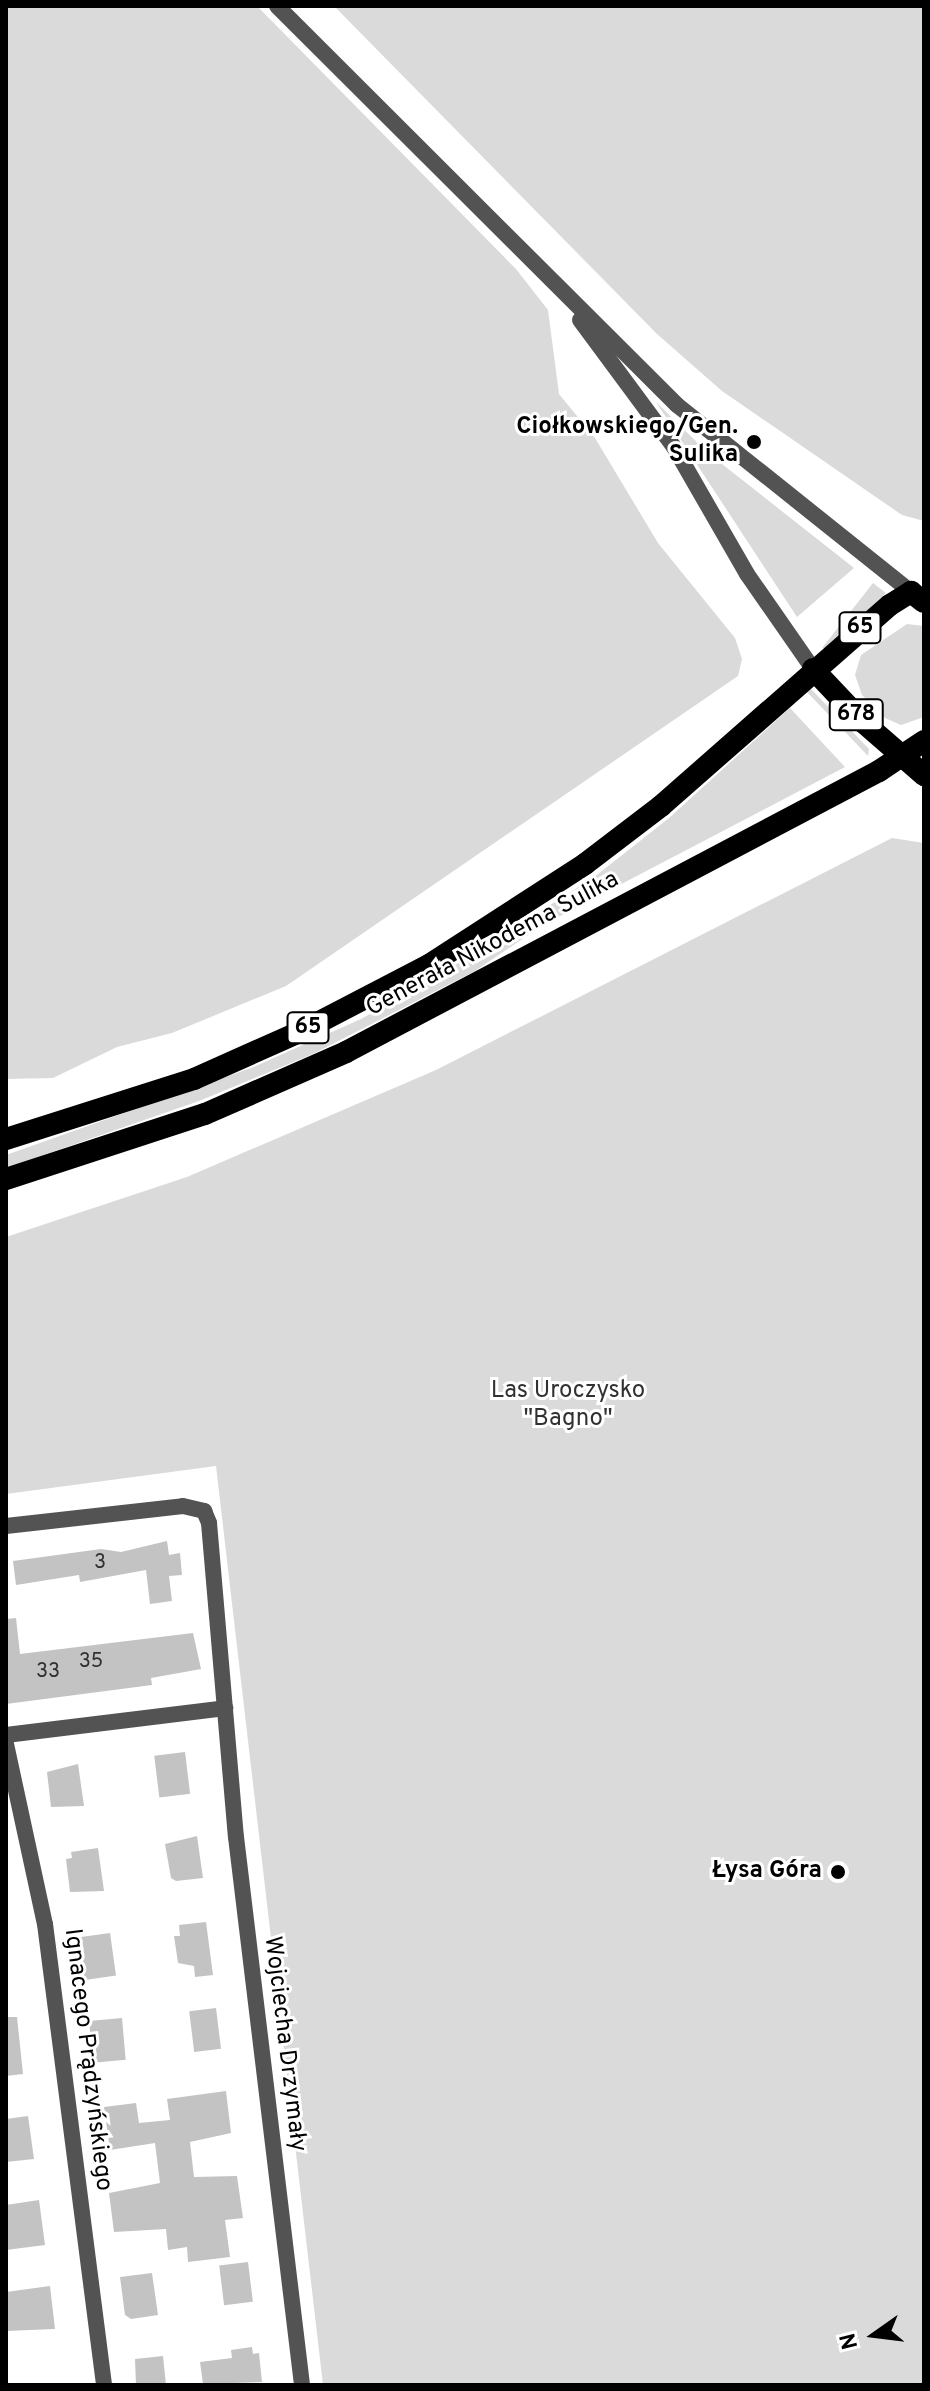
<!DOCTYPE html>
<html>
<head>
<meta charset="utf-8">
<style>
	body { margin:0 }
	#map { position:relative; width:930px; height:2391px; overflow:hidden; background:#fff; font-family:Overpass,sans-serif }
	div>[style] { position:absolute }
	.green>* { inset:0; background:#dadada; transform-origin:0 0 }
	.building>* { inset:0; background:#c3c3c3; transform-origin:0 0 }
	.minor>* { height:16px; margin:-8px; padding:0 8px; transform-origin:8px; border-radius:8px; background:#535353 }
	.tertiary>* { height:16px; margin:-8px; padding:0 8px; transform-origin:8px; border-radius:8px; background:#535353 }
	.trunk>* { height:22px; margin:-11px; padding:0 11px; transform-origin:11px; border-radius:11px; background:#000 }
	.dots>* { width:22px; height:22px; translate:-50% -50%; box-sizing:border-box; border:4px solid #fff; border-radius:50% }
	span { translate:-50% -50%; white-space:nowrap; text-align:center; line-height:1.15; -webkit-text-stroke:6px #fff; paint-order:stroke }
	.number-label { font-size:20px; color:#313131 }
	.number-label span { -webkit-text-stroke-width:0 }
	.shield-label span { padding:2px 6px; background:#fff; border:2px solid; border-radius:6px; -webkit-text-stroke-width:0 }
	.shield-label { font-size:22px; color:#000; font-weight:700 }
	.poi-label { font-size:24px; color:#000; font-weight:700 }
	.right { translate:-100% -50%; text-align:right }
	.street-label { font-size:24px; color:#000 }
	.park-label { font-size:24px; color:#313131 }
	.frame { position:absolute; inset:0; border:8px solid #000; pointer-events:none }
	.north { position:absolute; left:834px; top:2295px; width:80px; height:80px; -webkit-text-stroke:6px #fff; paint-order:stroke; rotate:256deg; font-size:22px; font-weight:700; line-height:32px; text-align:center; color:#000 }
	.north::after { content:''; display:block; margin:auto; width:28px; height:36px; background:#000; clip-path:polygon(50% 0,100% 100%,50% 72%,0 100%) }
</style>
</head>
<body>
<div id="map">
	<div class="green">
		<i style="clip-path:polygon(6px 6px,257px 6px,516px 269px,548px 310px,559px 394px,595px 438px,658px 543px,735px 638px,742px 659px,738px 676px,286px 986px,172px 1033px,117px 1047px,53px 1078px,6px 1079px)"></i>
		<i style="clip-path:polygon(334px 6px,924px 6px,924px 521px,902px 515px,722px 391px,657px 334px)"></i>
		<i style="clip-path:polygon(656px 402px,708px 453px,854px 568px,797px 617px)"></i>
		<i style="left:873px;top:583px;width:16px;height:82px;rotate:38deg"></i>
		<i style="clip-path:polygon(907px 624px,924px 626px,924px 717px,901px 725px,885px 718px,862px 695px,855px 675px,861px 655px)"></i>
		<i style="clip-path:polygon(811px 689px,869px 749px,868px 756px,807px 692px)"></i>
		<i style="clip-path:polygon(790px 708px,845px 767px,543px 925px,475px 971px,313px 1054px,199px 1101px,6px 1168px,6px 1155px,251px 1068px,361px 1019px,436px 977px,593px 878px,669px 818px)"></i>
		<i style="clip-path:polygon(892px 838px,924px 843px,924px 2385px,323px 2385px,216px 1466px,6px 1494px,6px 1237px,187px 1177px,436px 1070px)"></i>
	</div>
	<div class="building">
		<i style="clip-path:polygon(167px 1541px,169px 1555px,180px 1553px,182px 1575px,169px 1576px,172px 1601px,150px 1604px,146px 1570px,80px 1582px,79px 1575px,16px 1585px,13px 1561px,101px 1549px,121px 1552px)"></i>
		<i style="clip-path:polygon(16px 1618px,20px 1654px,193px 1633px,201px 1669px,151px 1678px,152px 1685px,6px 1704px,6px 1619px)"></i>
		<i style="left:185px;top:1752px;width:42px;height:31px;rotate:83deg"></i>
		<i style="clip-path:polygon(78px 1764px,84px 1806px,51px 1807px,47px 1772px)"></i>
		<i style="clip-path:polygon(197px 1836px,203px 1878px,176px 1881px,171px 1878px,165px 1844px)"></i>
		<i style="clip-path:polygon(98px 1848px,104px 1891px,70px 1892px,66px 1859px,72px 1858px,71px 1852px)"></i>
		<i style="clip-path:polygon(206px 1922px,213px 1975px,195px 1977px,194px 1966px,178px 1963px,174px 1936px,180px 1936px,179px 1925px)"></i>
		<i style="left:110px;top:1933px;width:43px;height:33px;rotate:82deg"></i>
		<i style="left:216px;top:2008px;width:41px;height:27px;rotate:83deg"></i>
		<i style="clip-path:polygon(6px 2017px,17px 2017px,23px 2074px,6px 2076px)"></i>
		<i style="left:122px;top:2018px;width:42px;height:33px;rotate:85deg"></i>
		<i style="clip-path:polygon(226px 2091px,231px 2133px,190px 2142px,194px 2177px,237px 2176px,243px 2218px,225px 2220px,230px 2257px,188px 2262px,187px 2247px,168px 2250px,166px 2229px,114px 2232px,109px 2193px,160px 2183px,155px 2143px,110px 2150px,104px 2107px,136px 2103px,139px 2123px,170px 2120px,167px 2099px)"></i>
		<i style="clip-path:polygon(28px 2116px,34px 2159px,6px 2162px,6px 2119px)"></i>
		<i style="clip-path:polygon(39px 2200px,45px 2245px,6px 2250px,6px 2205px)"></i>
		<i style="left:248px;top:2262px;width:40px;height:29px;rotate:83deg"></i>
		<i style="clip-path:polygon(152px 2273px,158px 2315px,131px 2319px,125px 2315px,120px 2277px)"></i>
		<i style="clip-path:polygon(50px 2286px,55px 2329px,6px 2331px,6px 2292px)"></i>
		<i style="clip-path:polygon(252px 2347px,253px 2354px,259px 2353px,262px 2382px,203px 2384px,200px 2362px,232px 2358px,231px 2350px)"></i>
		<i style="clip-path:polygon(163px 2356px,166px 2385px,136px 2385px,135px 2359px)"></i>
	</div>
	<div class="minor">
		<i style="left:6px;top:1526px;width:178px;rotate:-6.4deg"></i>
		<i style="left:183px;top:1506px;width:22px;rotate:13deg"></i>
		<i style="left:204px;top:1511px;width:13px;rotate:67deg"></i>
		<i style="left:209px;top:1523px;width:315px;rotate:85.1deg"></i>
		<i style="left:236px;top:1837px;width:552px;rotate:83.13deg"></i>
		<i style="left:6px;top:1735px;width:221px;rotate:-7deg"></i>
		<i style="left:6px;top:1744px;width:184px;rotate:77.8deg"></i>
		<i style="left:45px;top:1924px;width:465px;rotate:82.7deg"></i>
	</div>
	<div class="tertiary">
		<i style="left:277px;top:6px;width:565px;rotate:44.93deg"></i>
		<i style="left:677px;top:405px;width:300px;rotate:38.6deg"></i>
		<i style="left:580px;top:320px;width:158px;rotate:53.5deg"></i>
		<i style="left:674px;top:447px;width:146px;rotate:60.1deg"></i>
		<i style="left:747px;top:574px;width:116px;rotate:55.2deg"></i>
	</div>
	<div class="trunk">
		<i style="left:813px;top:669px;width:73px;rotate:46.7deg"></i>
		<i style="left:863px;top:722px;width:81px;rotate:41deg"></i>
		<i style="left:6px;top:1139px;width:197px;rotate:-17.7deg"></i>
		<i style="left:194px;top:1079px;width:118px;rotate:-24deg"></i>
		<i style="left:302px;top:1031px;width:143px;rotate:-27.5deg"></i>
		<i style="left:429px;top:965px;width:186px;rotate:-32.9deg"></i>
		<i style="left:585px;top:864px;width:96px;rotate:-37.3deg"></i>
		<i style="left:661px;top:806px;width:305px;rotate:-41.3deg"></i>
		<i style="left:890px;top:605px;width:25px;rotate:-32deg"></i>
		<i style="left:911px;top:592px;width:16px;rotate:38deg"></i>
		<i style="left:6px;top:1179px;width:209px;rotate:-18.1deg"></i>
		<i style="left:205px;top:1114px;width:154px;rotate:-23.7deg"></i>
		<i style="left:346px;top:1052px;width:603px;rotate:-27.8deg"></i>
		<i style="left:879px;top:771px;width:54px;rotate:-33.7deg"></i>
	</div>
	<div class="dots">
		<i style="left:754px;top:442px;background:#000"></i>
		<i style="left:838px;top:1872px;background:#000"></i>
	</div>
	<div class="number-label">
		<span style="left:100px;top:1563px">3</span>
		<span style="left:91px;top:1662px">35</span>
		<span style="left:48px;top:1672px">33</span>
	</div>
	<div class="shield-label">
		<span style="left:860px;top:628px">65</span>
		<span style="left:856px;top:715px">678</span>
		<span style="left:308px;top:1028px">65</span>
	</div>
	<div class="poi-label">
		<span class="right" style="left:738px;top:442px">Ciołkowskiego/Gen.<br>Sulika</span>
		<span class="right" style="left:822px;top:1872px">Łysa Góra</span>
	</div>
	<div class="street-label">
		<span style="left:493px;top:945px;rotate:-28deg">Generała Nikodema Sulika</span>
		<span style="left:284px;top:2044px;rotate:83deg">Wojciecha Drzymały</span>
		<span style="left:87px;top:2060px;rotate:83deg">Ignacego Prądzyńskiego</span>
	</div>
	<div class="park-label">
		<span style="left:568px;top:1406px">Las Uroczysko<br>"Bagno"</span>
	</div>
	<div class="frame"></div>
	<div class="north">N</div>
</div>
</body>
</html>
